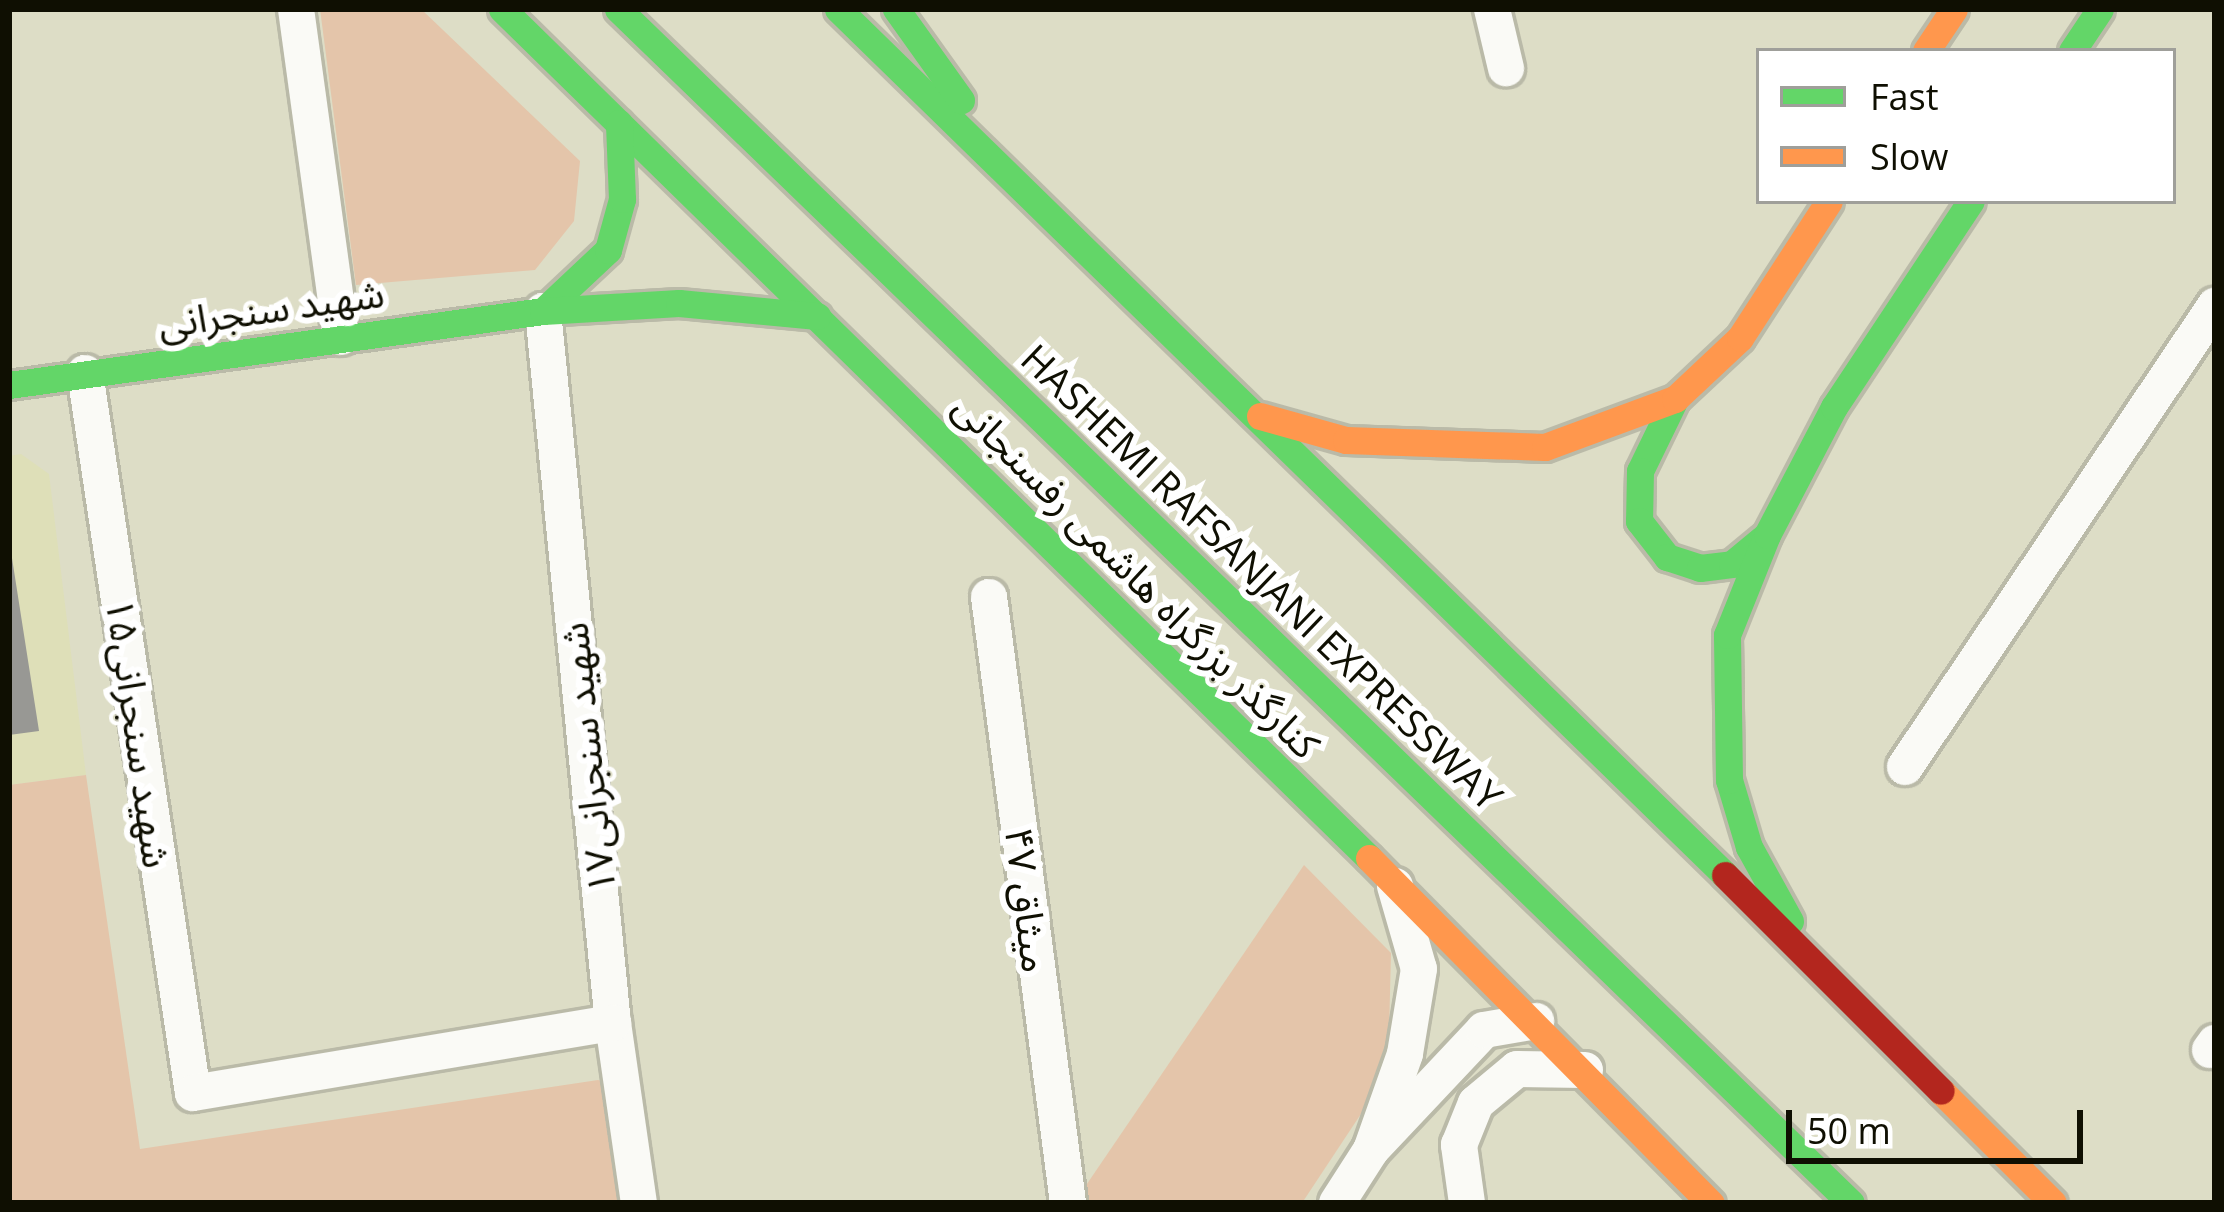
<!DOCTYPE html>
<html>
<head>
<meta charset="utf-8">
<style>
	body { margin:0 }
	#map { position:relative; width:2224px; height:1212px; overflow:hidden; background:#ddddc6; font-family:"Open Sans","Noto Sans Arabic",sans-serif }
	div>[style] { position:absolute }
	.built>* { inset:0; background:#dedfb8 }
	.green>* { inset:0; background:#e4c5aa }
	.building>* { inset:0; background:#989894 }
	.roads { filter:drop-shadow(3px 0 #babaa8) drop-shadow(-3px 0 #babaa8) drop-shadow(0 3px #babaa8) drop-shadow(0 -3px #babaa8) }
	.street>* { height:36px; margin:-18px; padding:0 18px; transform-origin:18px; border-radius:18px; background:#fafaf6 }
	.fast>* { height:27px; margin:-13.5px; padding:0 13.5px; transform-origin:13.5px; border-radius:13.5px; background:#63d668 }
	.slow>* { height:27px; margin:-13.5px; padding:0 13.5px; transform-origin:13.5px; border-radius:13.5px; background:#ff974d }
	.jam>* { height:27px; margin:-13.5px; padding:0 13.5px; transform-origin:13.5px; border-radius:13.5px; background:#b3261e }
	span { translate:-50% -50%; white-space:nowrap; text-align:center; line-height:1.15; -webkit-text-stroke:12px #fff; paint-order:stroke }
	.street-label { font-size:39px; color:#0f0f02 }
	.frame { position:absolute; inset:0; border:12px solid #0f0f02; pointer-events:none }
	.legend { position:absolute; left:1756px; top:48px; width:420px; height:156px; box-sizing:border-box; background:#fff; border:3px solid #9f9f9a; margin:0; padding:15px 21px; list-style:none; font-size:36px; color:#0f0f02 }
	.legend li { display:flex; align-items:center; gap:24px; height:60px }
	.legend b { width:60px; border:3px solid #9f9f9a }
	.scale { position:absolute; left:1786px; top:1110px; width:297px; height:54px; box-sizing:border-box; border:6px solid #0f0f02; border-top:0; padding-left:15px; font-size:36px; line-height:42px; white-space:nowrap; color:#0f0f02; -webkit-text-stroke:9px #fff; paint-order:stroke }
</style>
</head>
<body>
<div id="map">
	<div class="built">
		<i style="clip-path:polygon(21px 454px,49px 474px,86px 775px,9px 785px,9px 456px)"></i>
	</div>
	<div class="green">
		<i style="clip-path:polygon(320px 9px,421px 9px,580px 161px,574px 221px,535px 270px,356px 285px)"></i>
		<i style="clip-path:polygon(86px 775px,140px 1149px,598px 1080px,617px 1085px,647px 1203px,9px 1203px,9px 785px)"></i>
		<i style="clip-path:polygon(1304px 865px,1391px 953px,1388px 1073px,1302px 1203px,1074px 1203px)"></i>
	</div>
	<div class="building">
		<i style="clip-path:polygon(9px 539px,39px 731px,9px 735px)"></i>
	</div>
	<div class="roads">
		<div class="street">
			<i style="left:296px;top:9px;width:331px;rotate:82.2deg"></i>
			<i style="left:1492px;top:9px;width:61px;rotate:76.7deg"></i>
			<i style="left:543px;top:311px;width:715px;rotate:84.39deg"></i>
			<i style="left:613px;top:1023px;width:182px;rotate:81.8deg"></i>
			<i style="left:85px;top:373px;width:728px;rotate:81.47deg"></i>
			<i style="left:193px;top:1093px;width:426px;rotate:-9.5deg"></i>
			<i style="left:989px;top:597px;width:611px;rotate:82.57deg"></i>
			<i style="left:1905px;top:767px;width:556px;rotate:-56.08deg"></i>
			<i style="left:1395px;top:886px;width:86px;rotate:73.9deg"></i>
			<i style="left:1419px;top:969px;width:86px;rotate:99.4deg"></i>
			<i style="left:1405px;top:1054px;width:102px;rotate:109.5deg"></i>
			<i style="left:1371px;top:1150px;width:165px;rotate:-46.7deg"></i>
			<i style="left:1484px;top:1030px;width:53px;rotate:-9.8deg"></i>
			<i style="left:2210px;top:1050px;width:9px;rotate:-54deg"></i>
			<i style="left:1337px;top:1203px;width:63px;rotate:-57.3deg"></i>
			<i style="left:1467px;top:1203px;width:59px;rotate:-97.9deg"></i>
			<i style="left:1459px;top:1145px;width:45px;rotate:-68deg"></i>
			<i style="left:1476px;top:1103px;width:53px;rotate:-39.7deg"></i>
			<i style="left:1517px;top:1069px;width:68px;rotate:0.8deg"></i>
		</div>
		<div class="fast">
			<i style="left:502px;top:9px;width:1213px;rotate:44.4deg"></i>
			<i style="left:618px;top:9px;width:1716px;rotate:44.08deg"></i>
			<i style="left:838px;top:9px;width:1240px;rotate:44.31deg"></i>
			<i style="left:896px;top:9px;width:112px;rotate:54.5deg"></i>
			<i style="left:2072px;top:51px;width:50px;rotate:-56.3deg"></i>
			<i style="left:543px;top:311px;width:89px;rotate:-43.2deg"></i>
			<i style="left:608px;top:250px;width:53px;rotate:-74.6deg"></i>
			<i style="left:622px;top:199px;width:76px;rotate:-92.3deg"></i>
			<i style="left:9px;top:385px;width:539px;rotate:-7.89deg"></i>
			<i style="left:543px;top:311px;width:136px;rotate:-3.4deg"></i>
			<i style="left:679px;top:303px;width:139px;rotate:5.4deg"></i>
			<i style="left:1675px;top:399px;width:80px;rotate:115.9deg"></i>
			<i style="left:1640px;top:471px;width:50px;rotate:91.1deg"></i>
			<i style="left:1639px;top:521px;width:46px;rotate:52.1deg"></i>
			<i style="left:1667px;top:557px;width:35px;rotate:18deg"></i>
			<i style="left:1700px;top:568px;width:32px;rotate:-7deg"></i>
			<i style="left:1732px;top:564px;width:45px;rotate:-39.6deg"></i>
			<i style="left:1790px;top:921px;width:85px;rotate:-119deg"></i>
			<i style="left:1749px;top:847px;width:70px;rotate:-106.6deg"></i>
			<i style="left:1729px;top:780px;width:145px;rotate:-90.8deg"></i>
			<i style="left:1727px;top:635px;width:108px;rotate:-68.2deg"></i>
			<i style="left:1767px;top:535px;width:144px;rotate:-62.4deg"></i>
			<i style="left:1834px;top:407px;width:247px;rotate:-56.4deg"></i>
		</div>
		<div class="slow">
			<i style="left:1926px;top:51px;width:50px;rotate:-56.3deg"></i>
			<i style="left:1260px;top:416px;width:89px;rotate:15.6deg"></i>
			<i style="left:1346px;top:440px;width:199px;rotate:2deg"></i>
			<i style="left:1545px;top:447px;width:139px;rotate:-20.3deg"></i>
			<i style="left:1675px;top:399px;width:89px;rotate:-43.2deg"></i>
			<i style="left:1740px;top:338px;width:163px;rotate:-57deg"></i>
			<i style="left:1369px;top:858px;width:486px;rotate:45.3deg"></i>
			<i style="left:1941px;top:1091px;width:158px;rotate:45deg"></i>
		</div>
		<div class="jam">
			<i style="left:1725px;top:875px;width:305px;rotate:45deg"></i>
		</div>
	</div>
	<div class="street-label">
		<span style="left:271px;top:308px;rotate:-8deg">شهید سنجرانی</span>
		<span style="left:1137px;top:575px;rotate:45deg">کنارگذر بزرگراه هاشمی رفسنجانی</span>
		<span style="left:1262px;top:577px;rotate:44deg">HASHEMI RAFSANJANI EXPRESSWAY</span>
		<span style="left:139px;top:733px;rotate:82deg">شهید سنجرانی۱۵</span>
		<span style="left:587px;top:758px;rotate:-96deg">شهید سنجرانی۱۷</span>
		<span style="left:1028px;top:900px;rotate:83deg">میثاق ۴۷</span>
	</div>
	<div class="frame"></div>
	<ul class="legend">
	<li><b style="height:15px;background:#63d668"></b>Fast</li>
	<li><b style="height:15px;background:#ff974d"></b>Slow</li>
	</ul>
	<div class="scale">50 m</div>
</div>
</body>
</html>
